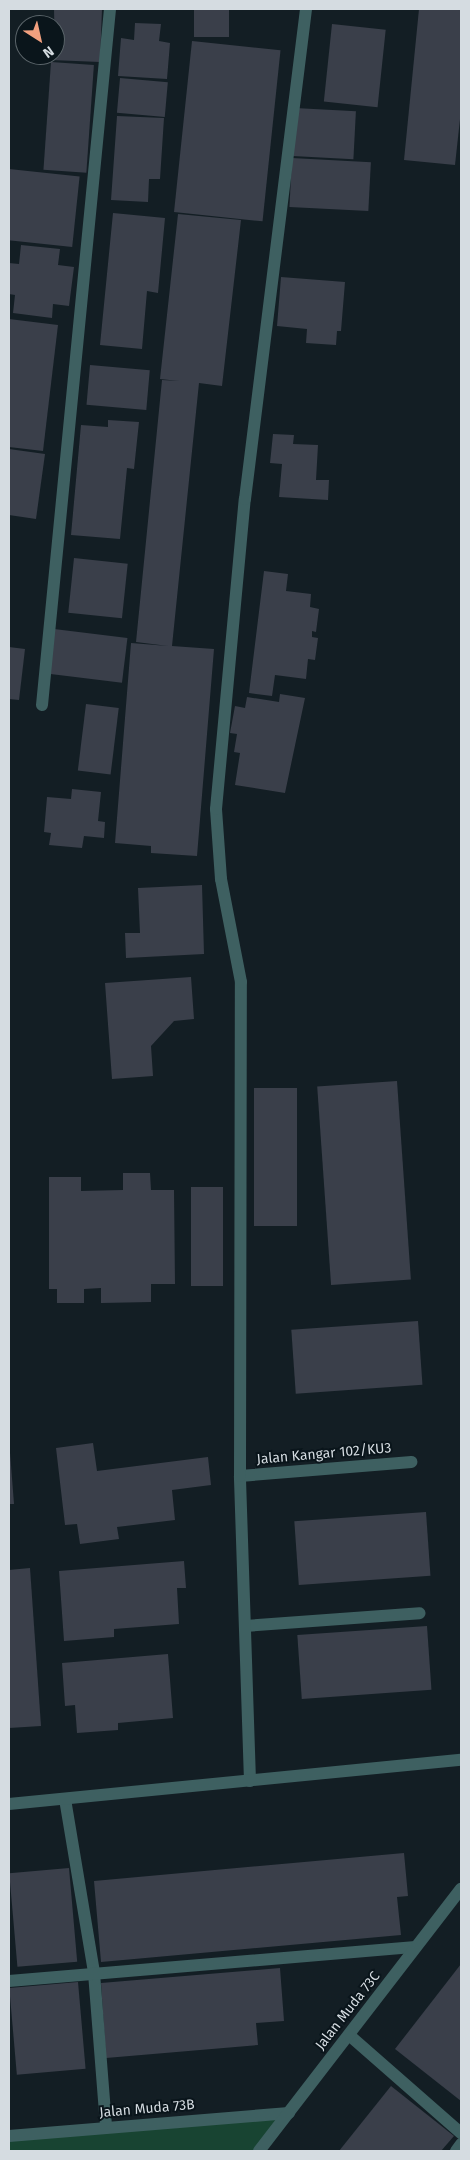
<!DOCTYPE html>
<html>
<head>
<meta charset="utf-8">
<style>
	body { margin:0 }
	#map { position:relative; width:470px; height:2160px; overflow:hidden; background:#131e24; font-family:"Fira Sans",sans-serif }
	div>[style] { position:absolute }
	.green>* { inset:0; background:#184432 }
	.building>* { inset:0; background:#3a3f4a; transform-origin:0 0 }
	.minor>* { height:12px; margin:-6px; padding:0 6px; transform-origin:6px; border-radius:6px; background:#3e6061 }
	span { translate:-50% -50%; white-space:nowrap; text-align:center; line-height:1.15; -webkit-text-stroke:4px #0a151b; paint-order:stroke }
	.street-label { font-size:14px; color:#d5dce1 }
	.frame { position:absolute; inset:0; border:10px solid #d5dce1; pointer-events:none }
	.north { position:absolute; left:15px; top:15px; width:50px; height:50px; box-sizing:border-box; background:#0a151b; border:1px solid #5b656a; border-radius:50%; rotate:145deg; font-size:14px; font-weight:700; line-height:20px; text-align:center; color:#d5dce1 }
	.north::after { content:''; display:block; margin:auto; width:18px; height:22px; background:#f2a07f; clip-path:polygon(50% 0,100% 100%,50% 72%,0 100%) }
</style>
</head>
<body>
<div id="map">
	<div class="green">
		<i style="clip-path:polygon(289px 2113px,259px 2151px,9px 2151px,9px 2136px)"></i>
	</div>
	<div class="building">
		<i style="clip-path:polygon(54px 9px,102px 9px,100px 62px,51px 60px,55px 55px)"></i>
		<i style="left:194px;top:9px;width:35px;height:28px"></i>
		<i style="clip-path:polygon(419px 9px,461px 9px,461px 110px,455px 165px,404px 160px)"></i>
		<i style="clip-path:polygon(135px 23px,161px 24px,159px 41px,170px 43px,167px 79px,118px 76px,121px 38px,134px 40px)"></i>
		<i style="left:332px;top:24px;width:54px;height:78px;rotate:6deg"></i>
		<i style="left:192px;top:41px;width:89px;height:172px;rotate:6deg"></i>
		<i style="left:51px;top:62px;width:43px;height:108px;rotate:4deg"></i>
		<i style="left:120px;top:78px;width:48px;height:35px;rotate:5deg"></i>
		<i style="left:295px;top:108px;width:61px;height:48px;rotate:3deg"></i>
		<i style="clip-path:polygon(117px 116px,164px 118px,160px 179px,149px 179px,148px 202px,111px 200px)"></i>
		<i style="left:292px;top:158px;width:79px;height:49px;rotate:3deg"></i>
		<i style="left:9px;top:169px;width:71px;height:71px;rotate:6deg"></i>
		<i style="clip-path:polygon(113px 213px,165px 218px,158px 293px,147px 291px,142px 349px,100px 345px)"></i>
		<i style="clip-path:polygon(178px 214px,241px 220px,222px 386px,199px 383px,172px 646px,214px 649px,197px 856px,151px 853px,151px 846px,115px 843px,131px 643px,168px 646px,136px 642px,162px 380px,179px 381px,160px 379px)"></i>
		<i style="clip-path:polygon(21px 245px,60px 249px,58px 265px,74px 267px,69px 306px,53px 304px,52px 318px,13px 313px,15px 295px,9px 294px,9px 263px,19px 264px)"></i>
		<i style="clip-path:polygon(281px 277px,345px 282px,341px 331px,337px 331px,336px 345px,306px 343px,307px 329px,277px 326px)"></i>
		<i style="clip-path:polygon(9px 319px,58px 325px,43px 451px,9px 447px)"></i>
		<i style="left:90px;top:365px;width:60px;height:40px;rotate:5deg"></i>
		<i style="clip-path:polygon(108px 420px,139px 422px,134px 469px,127px 468px,120px 539px,71px 535px,81px 425px,108px 427px)"></i>
		<i style="clip-path:polygon(273px 434px,294px 435px,293px 444px,318px 445px,316px 480px,329px 480px,328px 500px,279px 497px,282px 464px,270px 463px)"></i>
		<i style="clip-path:polygon(9px 449px,45px 454px,36px 519px,9px 515px)"></i>
		<i style="left:74px;top:558px;width:54px;height:55px;rotate:6deg"></i>
		<i style="clip-path:polygon(264px 571px,288px 574px,286px 591px,311px 594px,310px 607px,319px 609px,316px 632px,312px 631px,312px 637px,318px 638px,315px 660px,308px 659px,306px 679px,275px 675px,272px 696px,249px 693px)"></i>
		<i style="left:54px;top:629px;width:74px;height:45px;rotate:7deg"></i>
		<i style="clip-path:polygon(9px 647px,25px 649px,19px 700px,9px 699px)"></i>
		<i style="clip-path:polygon(280px 694px,305px 698px,285px 793px,235px 785px,240px 753px,234px 752px,237px 734px,230px 733px,235px 706px,245px 708px,247px 697px,279px 702px)"></i>
		<i style="left:86px;top:704px;width:33px;height:67px;rotate:7deg"></i>
		<i style="clip-path:polygon(72px 789px,101px 792px,98px 821px,105px 822px,104px 838px,84px 836px,82px 848px,49px 845px,51px 833px,44px 832px,47px 797px,71px 799px)"></i>
		<i style="clip-path:polygon(202px 885px,204px 954px,126px 958px,125px 933px,140px 933px,138px 888px)"></i>
		<i style="clip-path:polygon(191px 977px,194px 1019px,174px 1021px,151px 1046px,153px 1076px,112px 1079px,105px 983px)"></i>
		<i style="left:397px;top:1081px;width:199px;height:80px;rotate:86deg"></i>
		<i style="left:254px;top:1088px;width:43px;height:138px"></i>
		<i style="clip-path:polygon(123px 1173px,150px 1173px,151px 1190px,174px 1190px,175px 1284px,151px 1284px,151px 1302px,101px 1303px,101px 1288px,84px 1289px,84px 1303px,57px 1303px,57px 1289px,49px 1289px,49px 1177px,81px 1177px,81px 1191px,123px 1190px)"></i>
		<i style="left:191px;top:1187px;width:32px;height:99px"></i>
		<i style="left:418px;top:1321px;width:64px;height:127px;rotate:86deg"></i>
		<i style="clip-path:polygon(9px 1440px,14px 1504px,9px 1504px)"></i>
		<i style="clip-path:polygon(93px 1443px,97px 1471px,208px 1457px,211px 1485px,172px 1490px,175px 1520px,117px 1527px,119px 1539px,80px 1544px,77px 1524px,65px 1525px,56px 1448px)"></i>
		<i style="left:426px;top:1512px;width:64px;height:132px;rotate:86deg"></i>
		<i style="clip-path:polygon(184px 1561px,186px 1588px,177px 1588px,179px 1624px,114px 1629px,114px 1637px,64px 1641px,59px 1571px)"></i>
		<i style="clip-path:polygon(30px 1568px,41px 1726px,9px 1728px,9px 1570px)"></i>
		<i style="left:427px;top:1626px;width:64px;height:130px;rotate:86deg"></i>
		<i style="clip-path:polygon(168px 1654px,173px 1718px,118px 1723px,118px 1730px,77px 1733px,75px 1705px,65px 1706px,62px 1663px)"></i>
		<i style="clip-path:polygon(404px 1853px,408px 1896px,397px 1897px,401px 1935px,101px 1962px,94px 1881px)"></i>
		<i style="left:69px;top:1868px;width:94px;height:60px;rotate:85deg"></i>
		<i style="clip-path:polygon(461px 1964px,461px 2101px,395px 2049px)"></i>
		<i style="clip-path:polygon(280px 1968px,284px 2021px,256px 2023px,258px 2045px,106px 2058px,101px 1983px)"></i>
		<i style="left:78px;top:1982px;width:87px;height:69px;rotate:85deg"></i>
		<i style="clip-path:polygon(391px 2086px,454px 2136px,441px 2151px,339px 2151px)"></i>
	</div>
	<div class="minor">
		<i style="left:42px;top:705px;width:699px;rotate:-84.42deg"></i>
		<i style="left:240px;top:1476px;width:172px;rotate:-4.7deg"></i>
		<i style="left:245px;top:1626px;width:175px;rotate:-4.2deg"></i>
		<i style="left:250px;top:1781px;width:305px;rotate:-91.9deg"></i>
		<i style="left:240px;top:1476px;width:494px;rotate:-89.9deg"></i>
		<i style="left:241px;top:982px;width:105px;rotate:-101deg"></i>
		<i style="left:221px;top:879px;width:70px;rotate:-94.1deg"></i>
		<i style="left:216px;top:809px;width:311px;rotate:-84.7deg"></i>
		<i style="left:245px;top:499px;width:494px;rotate:-82.9deg"></i>
		<i style="left:65px;top:1799px;width:176px;rotate:80.5deg"></i>
		<i style="left:94px;top:1973px;width:154px;rotate:85.5deg"></i>
		<i style="left:9px;top:1804px;width:454px;rotate:-5.6deg"></i>
		<i style="left:9px;top:1981px;width:408px;rotate:-4.8deg"></i>
		<i style="left:349px;top:2035px;width:149px;rotate:41.2deg"></i>
		<i style="left:9px;top:2136px;width:281px;rotate:-4.7deg"></i>
		<i style="left:259px;top:2151px;width:331px;rotate:-52.4deg"></i>
		<i style="left:456px;top:2151px;width:9px;rotate:-54deg"></i>
	</div>
	<div class="street-label">
		<span style="left:324px;top:1454px;rotate:-5deg">Jalan Kangar 102/KU3</span>
		<span style="left:348px;top:2011px;rotate:-52deg">Jalan Muda 73C</span>
		<span style="left:147px;top:2109px;rotate:-5deg">Jalan Muda 73B</span>
	</div>
	<div class="frame"></div>
	<div class="north">N</div>
</div>
</body>
</html>
